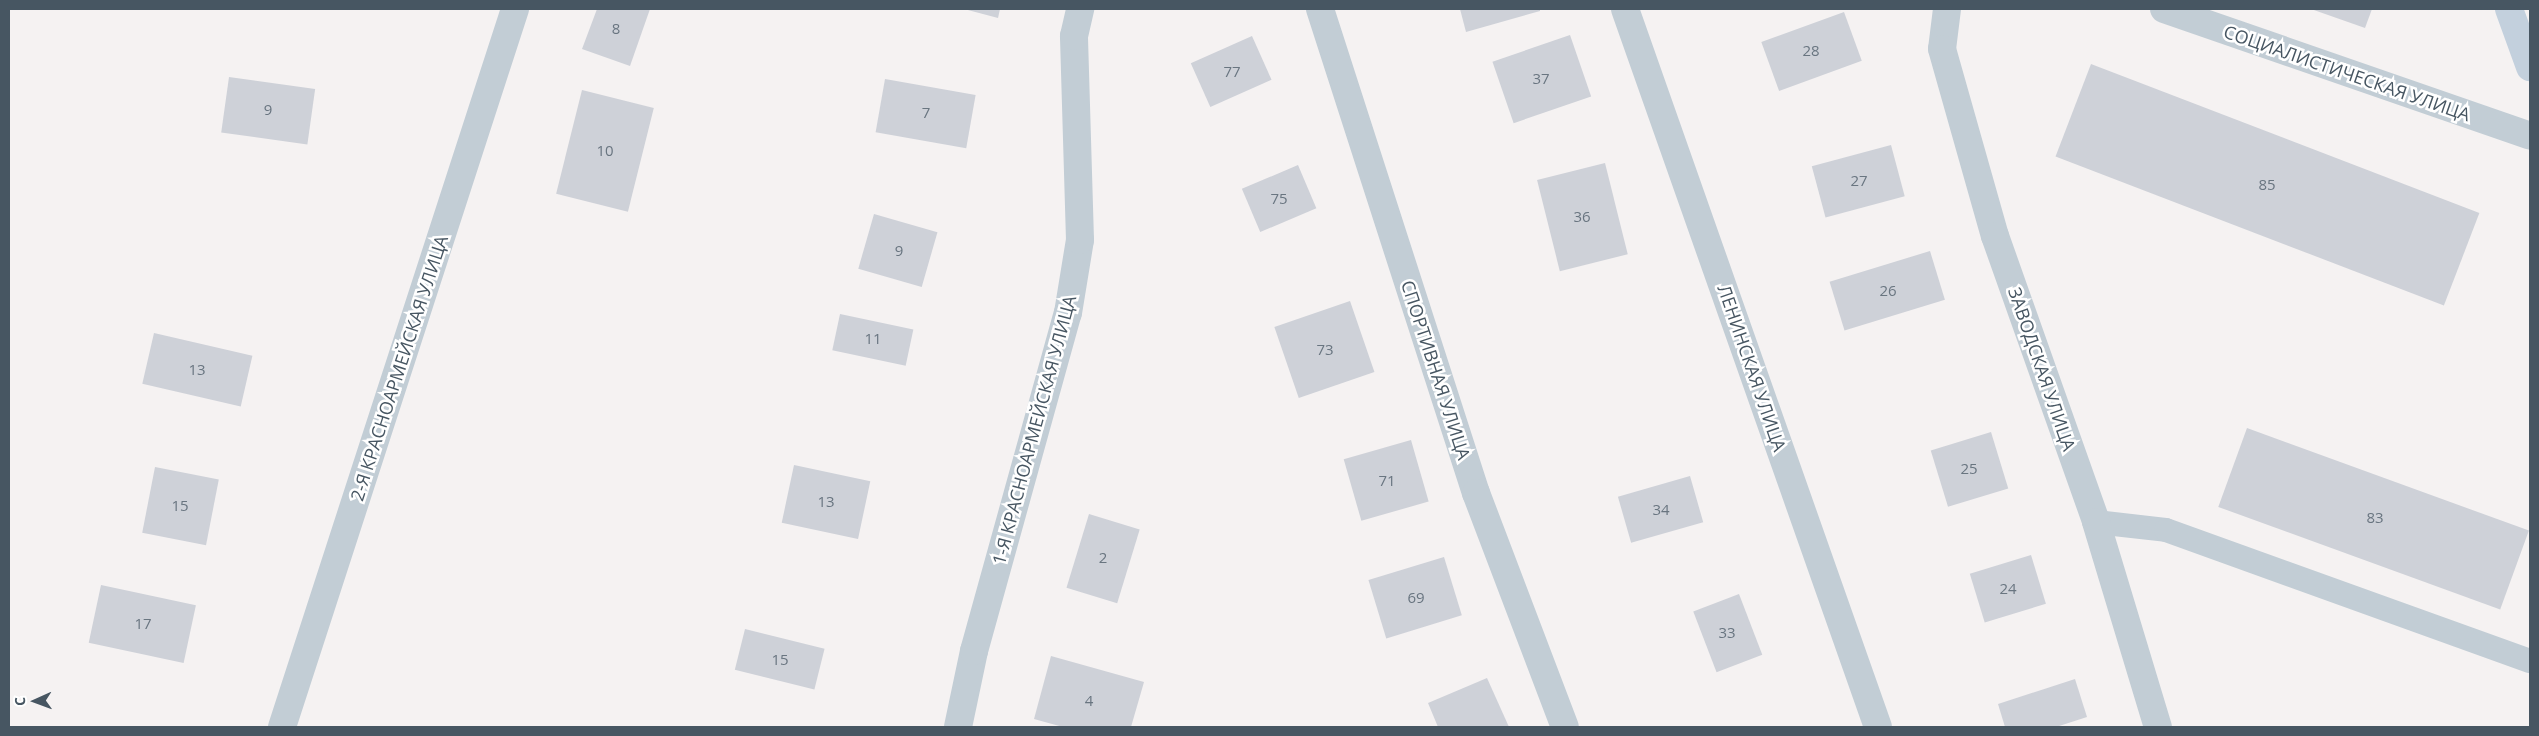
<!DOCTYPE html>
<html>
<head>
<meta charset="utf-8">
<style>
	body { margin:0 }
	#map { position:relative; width:2539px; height:736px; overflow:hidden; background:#f5f2f2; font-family:"Open Sans",sans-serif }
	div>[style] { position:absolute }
	.building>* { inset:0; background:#ced1d8; transform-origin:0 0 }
	.service>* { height:24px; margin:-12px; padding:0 12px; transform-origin:12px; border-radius:12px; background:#c2cdd5 }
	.minor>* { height:28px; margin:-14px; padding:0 14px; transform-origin:14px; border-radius:14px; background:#c2cdd5 }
	.secondary>* { height:28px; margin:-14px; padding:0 14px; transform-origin:14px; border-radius:14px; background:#c3d0dd }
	span { translate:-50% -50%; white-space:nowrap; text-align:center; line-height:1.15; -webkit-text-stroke:5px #fff; paint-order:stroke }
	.number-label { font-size:15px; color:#697580 }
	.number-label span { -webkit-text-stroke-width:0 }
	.street-label { font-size:18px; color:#475662 }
	.frame { position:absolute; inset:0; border:10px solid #475662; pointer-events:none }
	.north { position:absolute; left:10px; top:676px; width:50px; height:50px; -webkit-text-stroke:4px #fff; paint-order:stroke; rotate:268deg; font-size:14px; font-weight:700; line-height:20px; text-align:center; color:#475662 }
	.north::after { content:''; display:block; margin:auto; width:18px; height:22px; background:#475662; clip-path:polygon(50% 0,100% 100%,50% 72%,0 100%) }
</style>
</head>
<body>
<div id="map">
	<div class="building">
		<i style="clip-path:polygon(597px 9px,650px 9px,630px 66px,582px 49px)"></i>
		<i style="clip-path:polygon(964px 9px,1000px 9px,998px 18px)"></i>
		<i style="clip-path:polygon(1460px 9px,1540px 9px,1540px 11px,1466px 32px)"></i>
		<i style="clip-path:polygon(2311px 9px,2372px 9px,2365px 28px)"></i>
		<i style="left:1844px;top:12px;width:52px;height:88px;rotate:70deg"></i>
		<i style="left:1570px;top:35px;width:65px;height:82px;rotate:71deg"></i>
		<i style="left:1252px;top:36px;width:48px;height:67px;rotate:66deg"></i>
		<i style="left:2091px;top:64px;width:416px;height:99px;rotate:21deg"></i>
		<i style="left:229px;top:77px;width:87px;height:56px;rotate:8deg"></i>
		<i style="left:885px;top:79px;width:92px;height:54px;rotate:10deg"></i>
		<i style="left:582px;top:90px;width:74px;height:107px;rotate:14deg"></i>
		<i style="left:1891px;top:145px;width:53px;height:82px;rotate:75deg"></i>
		<i style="left:1605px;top:163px;width:94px;height:70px;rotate:76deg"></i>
		<i style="left:1298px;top:165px;width:47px;height:61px;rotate:67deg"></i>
		<i style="left:874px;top:214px;width:66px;height:57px;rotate:16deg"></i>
		<i style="left:1930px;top:251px;width:51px;height:105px;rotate:73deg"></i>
		<i style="left:1350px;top:301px;width:75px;height:80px;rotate:71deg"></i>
		<i style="left:840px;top:314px;width:75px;height:37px;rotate:12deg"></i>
		<i style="left:154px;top:333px;width:101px;height:52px;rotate:13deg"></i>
		<i style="left:2247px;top:428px;width:300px;height:84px;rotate:20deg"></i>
		<i style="left:1991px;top:432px;width:59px;height:63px;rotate:73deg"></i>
		<i style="left:1411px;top:440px;width:64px;height:70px;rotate:74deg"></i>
		<i style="left:794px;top:465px;width:78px;height:59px;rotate:12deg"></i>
		<i style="left:155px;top:467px;width:65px;height:67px;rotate:11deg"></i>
		<i style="left:1690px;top:476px;width:48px;height:75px;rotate:74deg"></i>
		<i style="left:1089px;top:514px;width:53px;height:77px;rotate:17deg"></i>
		<i style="left:2031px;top:555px;width:51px;height:64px;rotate:73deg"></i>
		<i style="left:1444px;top:557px;width:61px;height:79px;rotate:73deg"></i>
		<i style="left:101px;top:585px;width:97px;height:59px;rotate:12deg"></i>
		<i style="left:1739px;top:594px;width:65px;height:49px;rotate:69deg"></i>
		<i style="left:745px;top:629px;width:82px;height:42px;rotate:14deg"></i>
		<i style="clip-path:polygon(1051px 656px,1144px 682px,1131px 727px,1063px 727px,1034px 719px)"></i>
		<i style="clip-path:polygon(1487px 678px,1509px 727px,1438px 727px,1428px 703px)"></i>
		<i style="clip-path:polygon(2075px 679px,2087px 717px,2056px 727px,2005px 727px,1998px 704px)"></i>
	</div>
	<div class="service">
		<i style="left:2096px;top:522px;width:70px;rotate:6.5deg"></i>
		<i style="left:2166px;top:530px;width:387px;rotate:19.8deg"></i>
	</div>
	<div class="minor">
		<i style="left:1320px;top:9px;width:509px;rotate:72.14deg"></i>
		<i style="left:1476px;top:493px;width:250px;rotate:69.2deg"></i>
		<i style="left:1625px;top:9px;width:761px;rotate:70.59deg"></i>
		<i style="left:1947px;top:9px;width:40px;rotate:97.1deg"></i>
		<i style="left:1942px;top:49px;width:194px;rotate:74.2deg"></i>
		<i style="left:1995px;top:236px;width:303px;rotate:70.5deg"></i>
		<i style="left:2096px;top:522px;width:214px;rotate:73.2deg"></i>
		<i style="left:2164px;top:9px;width:387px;rotate:19.1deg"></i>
		<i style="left:282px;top:727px;width:755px;rotate:-72.02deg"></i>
		<i style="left:958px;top:727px;width:78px;rotate:-78.1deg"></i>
		<i style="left:974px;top:651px;width:351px;rotate:-74.5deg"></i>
		<i style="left:1068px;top:313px;width:74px;rotate:-80.7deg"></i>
		<i style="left:1080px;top:240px;width:204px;rotate:-91.7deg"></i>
		<i style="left:1074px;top:36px;width:28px;rotate:-77deg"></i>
	</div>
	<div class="secondary">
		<i style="left:2509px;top:9px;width:62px;rotate:70.1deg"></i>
	</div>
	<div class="number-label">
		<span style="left:616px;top:29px">8</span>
		<span style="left:1811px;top:51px">28</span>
		<span style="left:1232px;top:72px">77</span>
		<span style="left:1541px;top:79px">37</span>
		<span style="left:268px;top:110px">9</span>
		<span style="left:926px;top:113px">7</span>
		<span style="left:605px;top:151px">10</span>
		<span style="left:1859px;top:181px">27</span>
		<span style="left:2267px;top:185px">85</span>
		<span style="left:1279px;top:199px">75</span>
		<span style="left:1582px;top:217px">36</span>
		<span style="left:899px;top:251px">9</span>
		<span style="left:1888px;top:291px">26</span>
		<span style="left:873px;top:339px">11</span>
		<span style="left:1325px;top:350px">73</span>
		<span style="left:197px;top:370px">13</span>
		<span style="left:1969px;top:469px">25</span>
		<span style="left:1387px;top:481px">71</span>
		<span style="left:826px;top:502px">13</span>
		<span style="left:180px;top:506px">15</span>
		<span style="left:1661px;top:510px">34</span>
		<span style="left:2375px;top:518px">83</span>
		<span style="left:1103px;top:558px">2</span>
		<span style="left:2008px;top:589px">24</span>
		<span style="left:1416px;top:598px">69</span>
		<span style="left:143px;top:624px">17</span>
		<span style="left:1727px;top:633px">33</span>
		<span style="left:780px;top:660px">15</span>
		<span style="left:1089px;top:701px">4</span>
	</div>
	<div class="street-label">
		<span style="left:2347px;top:73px;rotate:19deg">СОЦИАЛИСТИЧЕСКАЯ УЛИЦА</span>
		<span style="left:399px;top:368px;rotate:-72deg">2-Я КРАСНОАРМЕЙСКАЯ УЛИЦА</span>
		<span style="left:1752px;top:368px;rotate:71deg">ЛЕНИНСКАЯ УЛИЦА</span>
		<span style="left:2042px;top:369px;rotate:71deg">ЗАВОДСКАЯ УЛИЦА</span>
		<span style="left:1436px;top:370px;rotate:72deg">СПОРТИВНАЯ УЛИЦА</span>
		<span style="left:1034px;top:430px;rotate:-75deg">1-Я КРАСНОАРМЕЙСКАЯ УЛИЦА</span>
	</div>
	<div class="frame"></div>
	<div class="north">С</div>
</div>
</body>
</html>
